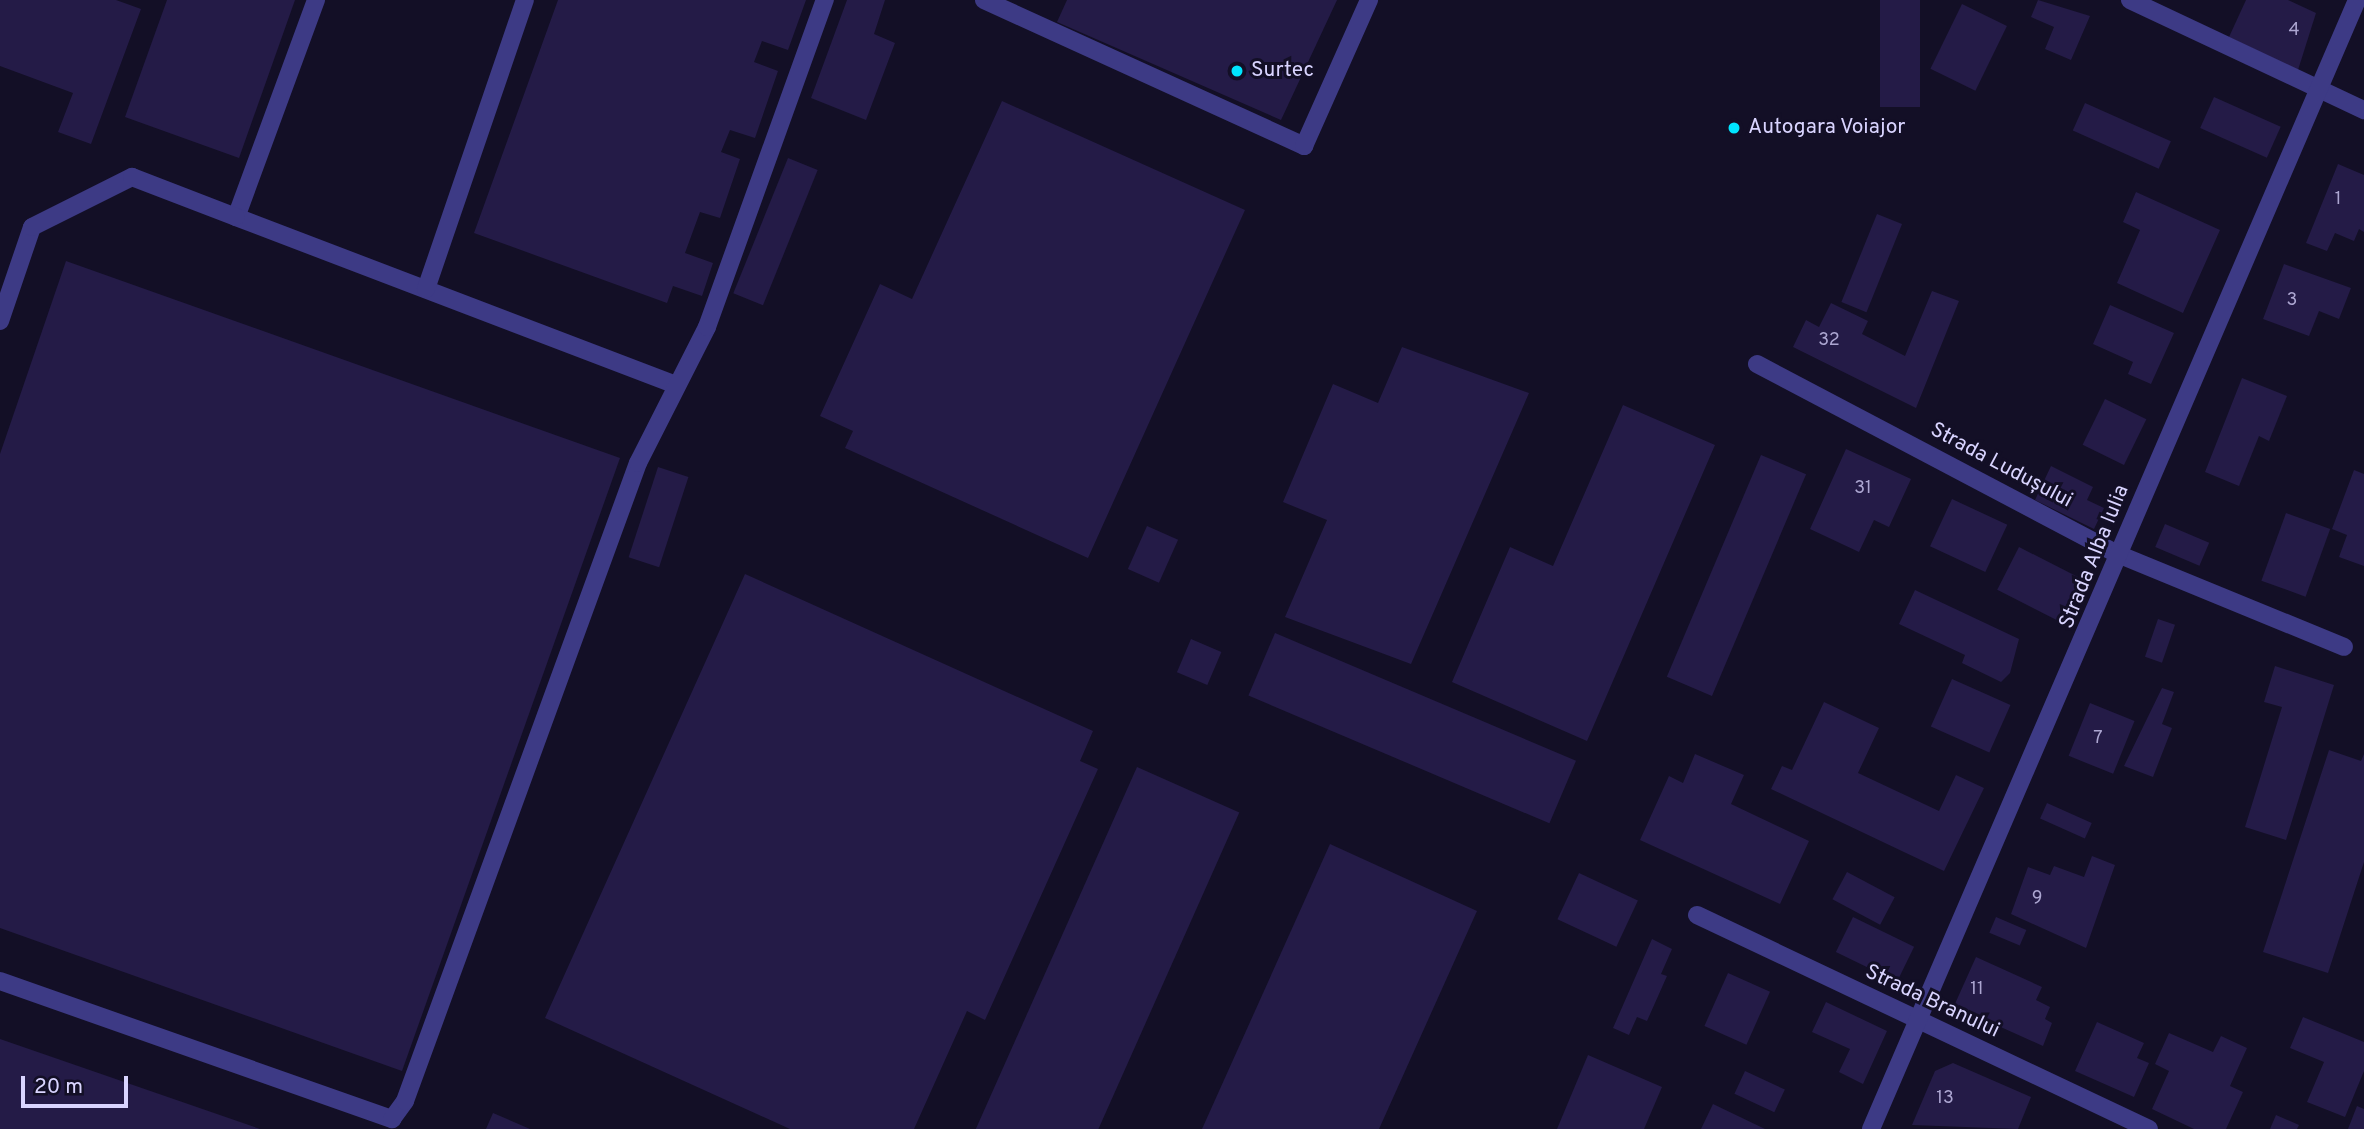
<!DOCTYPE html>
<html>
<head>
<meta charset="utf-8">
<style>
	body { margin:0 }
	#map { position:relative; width:2364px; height:1129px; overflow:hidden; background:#130f26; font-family:Overpass,sans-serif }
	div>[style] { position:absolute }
	.building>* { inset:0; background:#241b47; transform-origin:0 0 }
	.lane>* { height:18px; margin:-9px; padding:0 9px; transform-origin:9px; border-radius:9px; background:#3d3a85 }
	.street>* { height:18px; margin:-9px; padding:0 9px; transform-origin:9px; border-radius:9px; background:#3d3a85 }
	.dots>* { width:19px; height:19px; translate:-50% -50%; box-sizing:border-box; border:4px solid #130f26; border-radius:50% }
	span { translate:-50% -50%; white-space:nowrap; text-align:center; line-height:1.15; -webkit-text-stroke:6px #130f26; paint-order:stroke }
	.number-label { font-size:18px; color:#aca6d1 }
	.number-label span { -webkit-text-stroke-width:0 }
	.poi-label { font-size:21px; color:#d9d4ff }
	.left { translate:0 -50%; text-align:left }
	.street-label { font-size:21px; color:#d9d4ff }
	.scale { position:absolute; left:21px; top:1076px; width:107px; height:32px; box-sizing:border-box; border:4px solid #d9d4ff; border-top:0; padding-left:9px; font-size:21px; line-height:24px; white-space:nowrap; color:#d9d4ff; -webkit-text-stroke:5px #130f26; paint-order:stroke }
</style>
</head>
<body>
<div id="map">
	<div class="building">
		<i style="clip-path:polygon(0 0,116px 0,141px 9px,91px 144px,58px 132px,73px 93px,0 66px)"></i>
		<i style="clip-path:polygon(167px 0,295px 0,239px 158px,125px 117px)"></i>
		<i style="clip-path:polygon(558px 0,806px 0,788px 50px,762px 41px,754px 62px,778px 71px,755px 138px,730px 130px,721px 152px,740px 159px,720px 218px,700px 212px,685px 253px,713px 263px,702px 296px,673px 286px,667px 303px,474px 233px)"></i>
		<i style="clip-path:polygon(847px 0,885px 0,874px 34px,895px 43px,866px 120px,811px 98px)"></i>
		<i style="clip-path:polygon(1067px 0,1337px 0,1281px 120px,1057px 22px)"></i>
		<i style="left:1880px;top:0;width:40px;height:107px"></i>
		<i style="clip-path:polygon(2038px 0,2090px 16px,2071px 60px,2045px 49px,2054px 27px,2031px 17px)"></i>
		<i style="clip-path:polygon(2246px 0,2288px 0,2316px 13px,2298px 70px,2229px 37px)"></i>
		<i style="left:1962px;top:4px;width:50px;height:72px;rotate:26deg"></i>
		<i style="left:2214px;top:97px;width:73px;height:34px;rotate:24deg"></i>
		<i style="clip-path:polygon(1002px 101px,1245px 210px,1088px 558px,845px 448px,853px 431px,820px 416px,880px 284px,912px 299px)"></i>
		<i style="left:2085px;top:103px;width:94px;height:30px;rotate:24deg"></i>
		<i style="left:788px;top:158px;width:32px;height:146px;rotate:22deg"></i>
		<i style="clip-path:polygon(2338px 164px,2364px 175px,2364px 232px,2359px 229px,2354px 241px,2335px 233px,2327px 251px,2306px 243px)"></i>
		<i style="clip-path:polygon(2136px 192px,2220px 230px,2183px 313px,2117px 283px,2140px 230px,2123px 222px)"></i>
		<i style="left:1877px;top:214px;width:27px;height:95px;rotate:22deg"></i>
		<i style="clip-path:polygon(66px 261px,620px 458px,402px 1071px,0 928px,0 454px)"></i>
		<i style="clip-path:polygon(2284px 264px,2351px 288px,2339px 319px,2319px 311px,2309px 336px,2263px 319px)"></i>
		<i style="clip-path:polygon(1932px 291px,1959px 301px,1916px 408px,1793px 347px,1806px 320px,1819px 327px,1831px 303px,1868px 321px,1862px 334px,1905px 356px)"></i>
		<i style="clip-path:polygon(2110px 305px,2174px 333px,2151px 384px,2128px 374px,2133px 362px,2093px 344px)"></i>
		<i style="clip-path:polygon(1402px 347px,1529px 393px,1411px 664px,1285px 617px,1327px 520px,1283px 502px,1333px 384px,1378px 403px)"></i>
		<i style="clip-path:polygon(2242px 378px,2287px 396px,2269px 441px,2259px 436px,2239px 486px,2205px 472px)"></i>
		<i style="left:2105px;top:399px;width:46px;height:51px;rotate:26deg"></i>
		<i style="clip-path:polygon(1623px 405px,1715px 445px,1587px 741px,1452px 682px,1510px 547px,1553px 566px)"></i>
		<i style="clip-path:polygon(1846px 449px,1911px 479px,1889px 527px,1874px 520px,1859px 552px,1810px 529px)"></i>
		<i style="left:1761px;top:455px;width:49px;height:241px;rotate:23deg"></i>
		<i style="clip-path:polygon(2051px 466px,2093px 487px,2087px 500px,2104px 508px,2094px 529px,2035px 500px)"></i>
		<i style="left:658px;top:467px;width:32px;height:95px;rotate:18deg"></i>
		<i style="clip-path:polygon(2354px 470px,2364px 474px,2364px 566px,2339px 557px,2347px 535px,2332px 529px)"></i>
		<i style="left:1952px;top:499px;width:61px;height:52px;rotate:25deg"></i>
		<i style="left:2286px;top:513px;width:47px;height:72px;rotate:20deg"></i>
		<i style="left:2165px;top:524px;width:48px;height:25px;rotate:23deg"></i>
		<i style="left:1147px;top:526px;width:34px;height:47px;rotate:24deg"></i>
		<i style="left:2019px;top:547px;width:76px;height:48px;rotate:27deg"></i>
		<i style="clip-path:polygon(745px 574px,1093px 731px,1080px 761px,1098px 769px,985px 1020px,967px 1011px,914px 1129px,790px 1129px,545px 1018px)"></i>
		<i style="clip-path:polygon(1915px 590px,2019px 639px,2010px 673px,2001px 682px,1962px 663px,1965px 655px,1899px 624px)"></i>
		<i style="left:2158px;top:619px;width:18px;height:40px;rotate:19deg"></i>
		<i style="left:1275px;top:633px;width:327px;height:68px;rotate:23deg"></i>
		<i style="left:1191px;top:639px;width:33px;height:36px;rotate:23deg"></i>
		<i style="clip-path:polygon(2275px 666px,2334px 685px,2286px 840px,2245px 827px,2282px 707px,2264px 702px)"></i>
		<i style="left:1952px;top:679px;width:64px;height:52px;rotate:24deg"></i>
		<i style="clip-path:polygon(2162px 688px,2174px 692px,2162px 724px,2172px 728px,2153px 777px,2124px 766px)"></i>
		<i style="clip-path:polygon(1824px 702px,1879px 728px,1858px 773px,1939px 811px,1956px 775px,1984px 788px,1944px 871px,1771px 789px,1782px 766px,1792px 770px)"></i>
		<i style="left:2090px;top:703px;width:48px;height:57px;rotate:22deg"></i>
		<i style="clip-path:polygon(2329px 750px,2361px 761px,2364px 754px,2364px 862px,2328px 973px,2263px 952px)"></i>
		<i style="clip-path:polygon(1695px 754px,1744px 775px,1731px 804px,1809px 841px,1780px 904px,1640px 840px,1669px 776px,1683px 783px)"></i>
		<i style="left:1137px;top:767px;width:112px;height:397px;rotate:24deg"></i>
		<i style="left:2047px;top:803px;width:49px;height:17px;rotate:24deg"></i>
		<i style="clip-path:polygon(1330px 844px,1477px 911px,1379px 1129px,1202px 1129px)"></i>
		<i style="clip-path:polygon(2092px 856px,2115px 865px,2086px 948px,2011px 914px,2028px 867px,2050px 875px,2054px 866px,2084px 877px)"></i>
		<i style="left:1847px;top:872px;width:54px;height:31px;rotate:28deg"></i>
		<i style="left:1579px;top:873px;width:65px;height:51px;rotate:25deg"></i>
		<i style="left:1853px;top:917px;width:68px;height:39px;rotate:26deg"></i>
		<i style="left:1996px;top:917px;width:33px;height:17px;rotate:23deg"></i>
		<i style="clip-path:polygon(1652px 939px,1672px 949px,1661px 974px,1667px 976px,1647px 1021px,1637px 1017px,1629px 1035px,1613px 1028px)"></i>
		<i style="clip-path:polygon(1976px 957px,2042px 987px,2036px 1000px,2050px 1007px,2045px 1019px,2052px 1023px,2043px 1046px,1954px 1006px)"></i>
		<i style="left:1728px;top:973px;width:46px;height:58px;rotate:24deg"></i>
		<i style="clip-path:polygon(1826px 1002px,1887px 1031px,1863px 1084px,1839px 1072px,1850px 1049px,1812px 1032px)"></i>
		<i style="clip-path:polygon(2303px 1017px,2364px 1042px,2364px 1071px,2345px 1117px,2307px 1102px,2324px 1062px,2290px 1048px)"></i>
		<i style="clip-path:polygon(2097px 1022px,2144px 1043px,2137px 1058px,2149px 1063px,2134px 1097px,2075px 1071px)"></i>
		<i style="clip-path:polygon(2169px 1033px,2213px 1052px,2221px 1036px,2247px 1048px,2230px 1086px,2243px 1092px,2226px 1129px,2194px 1129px,2152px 1109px,2169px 1071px,2155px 1064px)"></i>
		<i style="clip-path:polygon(0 1039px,260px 1129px,0 1129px)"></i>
		<i style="clip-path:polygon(1588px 1055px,1662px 1087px,1644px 1129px,1557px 1129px)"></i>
		<i style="clip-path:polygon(1953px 1063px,2031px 1097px,2018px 1129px,1912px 1125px,1935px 1071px)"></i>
		<i style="left:1745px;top:1071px;width:44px;height:25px;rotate:25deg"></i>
		<i style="clip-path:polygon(1713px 1104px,1765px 1129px,1701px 1129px)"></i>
		<i style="clip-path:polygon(2357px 1106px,2364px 1109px,2364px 1129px,2348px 1129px)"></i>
		<i style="clip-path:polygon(493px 1113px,530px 1129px,486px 1129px)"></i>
		<i style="clip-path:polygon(2276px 1115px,2299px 1125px,2297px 1129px,2270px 1129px)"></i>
	</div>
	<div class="lane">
		<i style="left:316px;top:0;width:231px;rotate:110.2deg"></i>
		<i style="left:236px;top:217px;width:470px;rotate:20.9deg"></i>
		<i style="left:984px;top:0;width:352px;rotate:24.5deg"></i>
		<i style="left:1304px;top:146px;width:160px;rotate:-66deg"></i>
		<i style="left:426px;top:289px;width:305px;rotate:-71.1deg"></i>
		<i style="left:0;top:321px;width:99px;rotate:-71.2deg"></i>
		<i style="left:32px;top:227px;width:112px;rotate:-26.6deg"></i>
		<i style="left:132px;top:177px;width:111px;rotate:21deg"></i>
		<i style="left:0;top:981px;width:416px;rotate:19.4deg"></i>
		<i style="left:392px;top:1119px;width:22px;rotate:-54deg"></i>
		<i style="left:405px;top:1101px;width:679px;rotate:-69.94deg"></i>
		<i style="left:638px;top:463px;width:153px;rotate:-63.1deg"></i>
		<i style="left:707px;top:327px;width:348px;rotate:-70.2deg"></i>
	</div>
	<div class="street">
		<i style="left:2130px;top:0;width:259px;rotate:25.2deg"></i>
		<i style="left:1757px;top:364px;width:410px;rotate:27.8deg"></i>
		<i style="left:2120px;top:555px;width:242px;rotate:22.3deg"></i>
		<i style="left:1697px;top:915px;width:500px;rotate:25.34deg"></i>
		<i style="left:1871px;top:1129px;width:1229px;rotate:-66.71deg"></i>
	</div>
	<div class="dots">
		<i style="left:1237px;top:71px;background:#00e5ff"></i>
		<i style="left:1734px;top:128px;background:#00e5ff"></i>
	</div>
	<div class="number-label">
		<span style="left:2294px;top:31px">4</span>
		<span style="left:2338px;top:200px">1</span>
		<span style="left:2292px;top:301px">3</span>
		<span style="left:1829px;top:341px">32</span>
		<span style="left:1863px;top:489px">31</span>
		<span style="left:2098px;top:739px">7</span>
		<span style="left:2037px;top:899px">9</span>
		<span style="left:1977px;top:990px">11</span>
		<span style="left:1945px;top:1099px">13</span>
	</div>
	<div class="poi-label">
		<span class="left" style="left:1251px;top:71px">Surtec</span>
		<span class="left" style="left:1748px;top:128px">Autogara Voiajor</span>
	</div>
	<div class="street-label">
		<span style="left:2001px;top:466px;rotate:28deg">Strada Ludușului</span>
		<span style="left:2095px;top:557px;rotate:-68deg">Strada Alba Iulia</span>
		<span style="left:1932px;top:1002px;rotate:25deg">Strada Branului</span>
	</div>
	<div class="scale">20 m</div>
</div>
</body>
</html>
